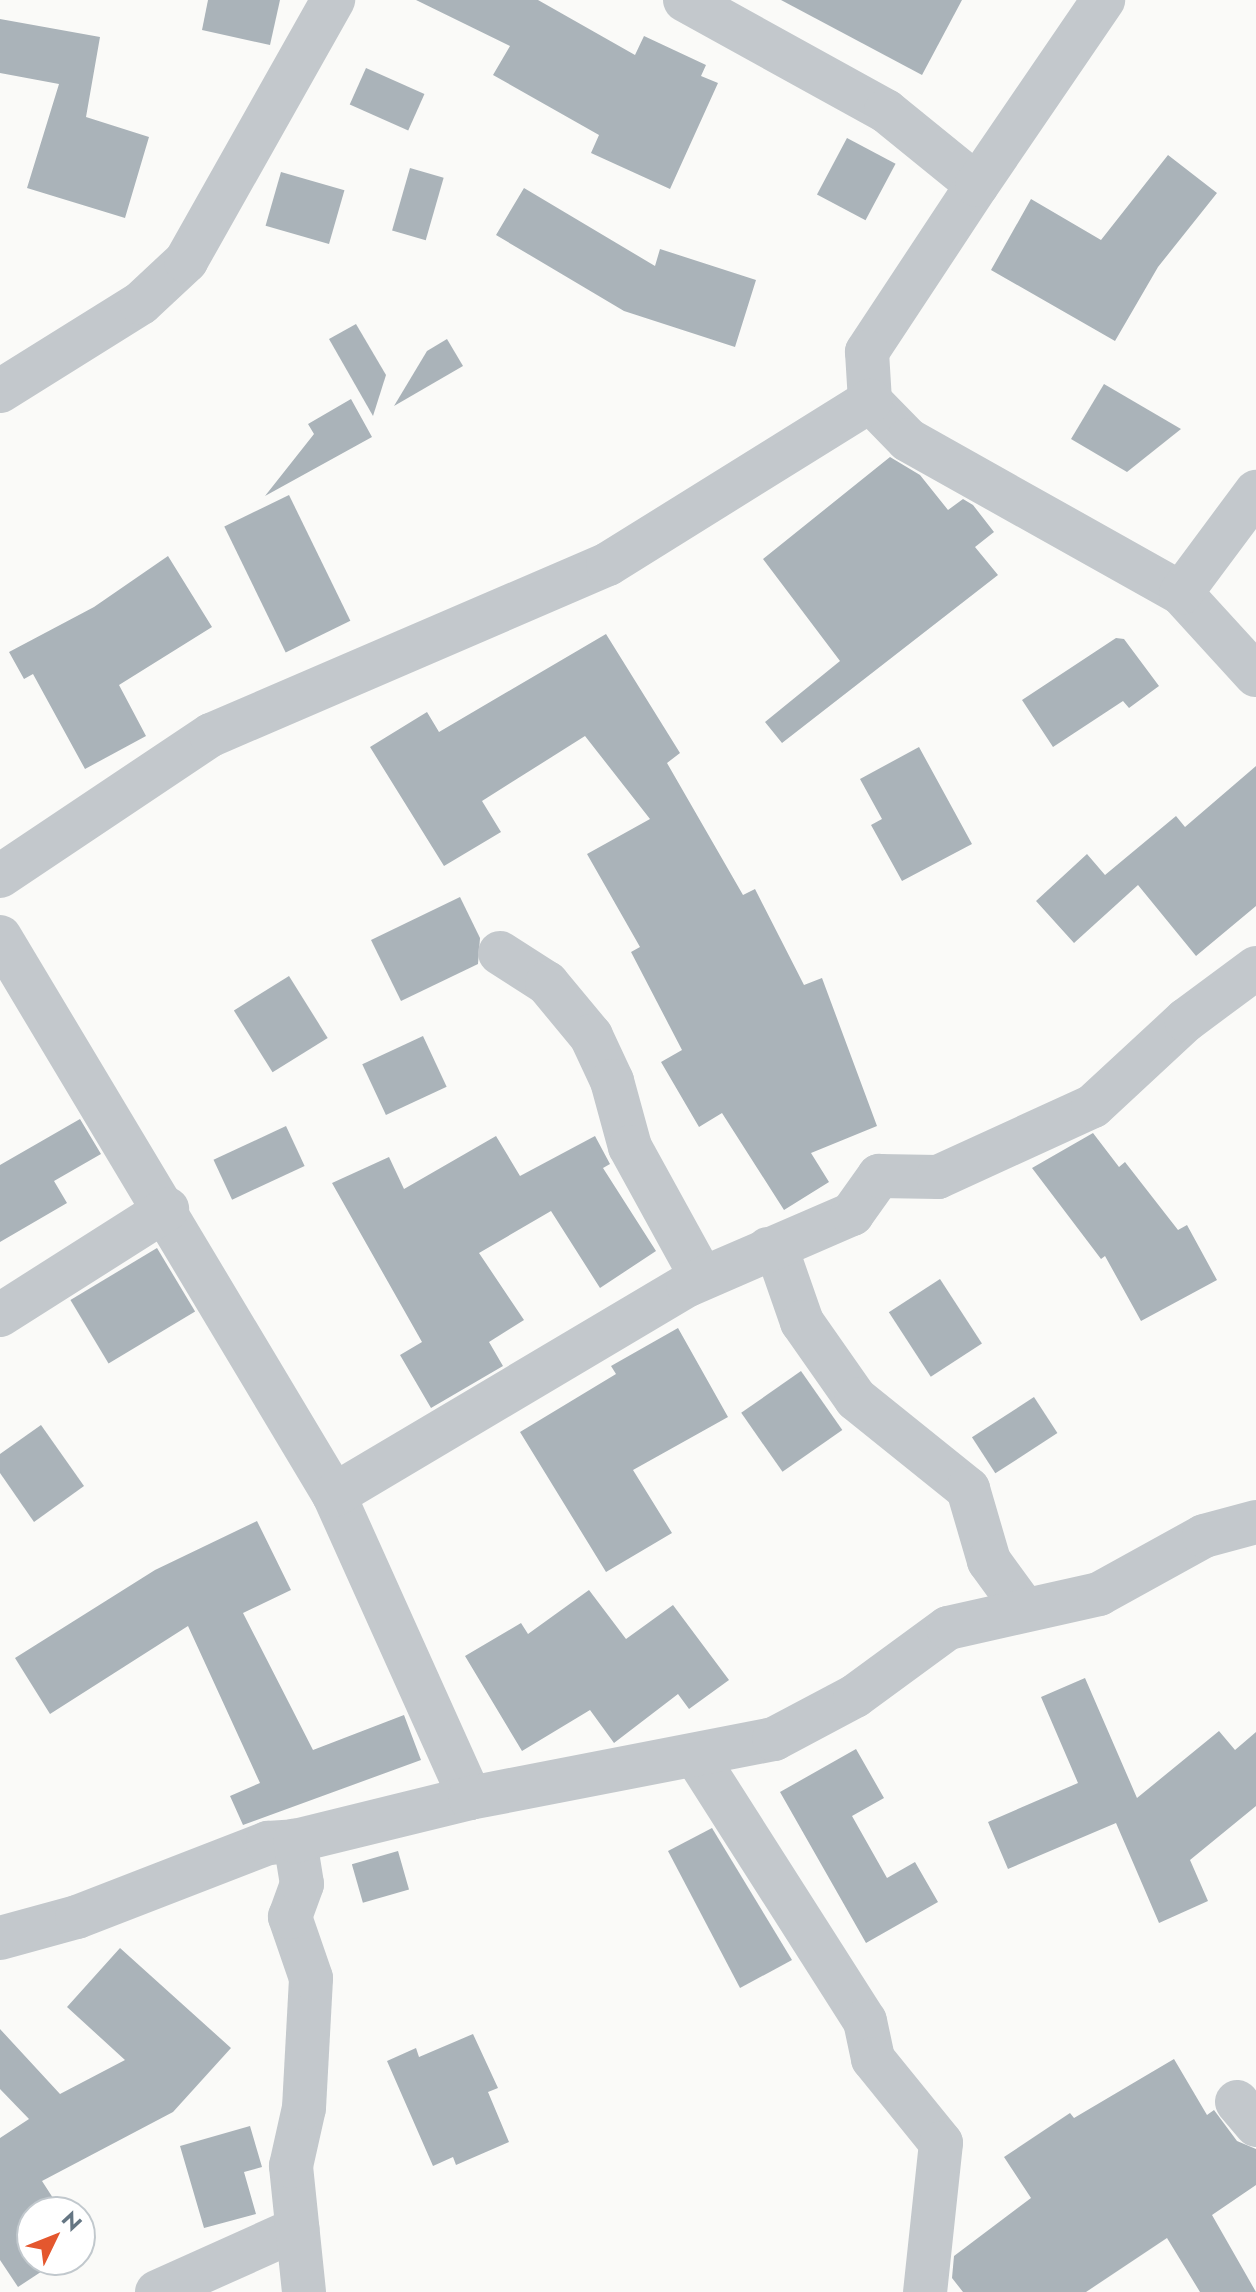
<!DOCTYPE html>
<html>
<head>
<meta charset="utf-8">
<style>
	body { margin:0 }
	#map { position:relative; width:1256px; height:2292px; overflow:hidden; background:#fafaf8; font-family:Jost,sans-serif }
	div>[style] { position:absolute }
	.building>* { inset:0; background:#aab3b9; transform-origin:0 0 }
	.minor>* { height:44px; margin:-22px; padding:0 22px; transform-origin:22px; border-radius:22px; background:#c3c8cc }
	span { translate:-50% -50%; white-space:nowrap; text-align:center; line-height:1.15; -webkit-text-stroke:8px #fff; paint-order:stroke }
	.north { position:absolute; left:16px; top:2196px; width:80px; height:80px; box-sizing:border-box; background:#fff; border:2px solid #c1c8cd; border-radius:50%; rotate:47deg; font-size:22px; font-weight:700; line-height:32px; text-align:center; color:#657683 }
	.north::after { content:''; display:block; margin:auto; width:28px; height:36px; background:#e4572e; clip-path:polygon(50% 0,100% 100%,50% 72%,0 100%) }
</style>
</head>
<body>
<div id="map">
	<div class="building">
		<i style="clip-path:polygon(208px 0,280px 0,270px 45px,202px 30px)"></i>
		<i style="clip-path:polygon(416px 0,538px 0,635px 55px,644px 36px,706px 65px,701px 76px,718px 83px,670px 189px,591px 153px,599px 135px,493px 75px,510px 46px)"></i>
		<i style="clip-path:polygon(781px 0,962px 0,922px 75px)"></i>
		<i style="clip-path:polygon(0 19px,100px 37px,86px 117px,149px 137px,125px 218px,27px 188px,59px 84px,0 73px)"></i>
		<i style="left:366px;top:68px;width:64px;height:40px;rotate:24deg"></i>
		<i style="left:847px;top:138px;width:55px;height:64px;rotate:28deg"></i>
		<i style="clip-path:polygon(1168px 155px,1217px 193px,1158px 267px,1115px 341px,991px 270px,1031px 199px,1101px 240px)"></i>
		<i style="left:410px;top:168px;width:35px;height:65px;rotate:16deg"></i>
		<i style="left:281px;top:172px;width:66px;height:56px;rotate:16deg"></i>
		<i style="clip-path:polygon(524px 188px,655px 266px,660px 249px,756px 280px,735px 347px,624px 311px,496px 235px)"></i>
		<i style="clip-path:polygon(356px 324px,386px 375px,373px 416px,329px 339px)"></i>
		<i style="clip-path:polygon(447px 339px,463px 366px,394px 406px,427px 351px)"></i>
		<i style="clip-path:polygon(1104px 384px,1181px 429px,1127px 472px,1071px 439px)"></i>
		<i style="clip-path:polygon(351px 399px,372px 437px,265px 496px,314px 434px,308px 424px)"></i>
		<i style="clip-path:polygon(890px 457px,920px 475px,948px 510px,963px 499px,973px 505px,994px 532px,975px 547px,998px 575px,782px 743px,765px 722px,840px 661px,763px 559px)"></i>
		<i style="left:289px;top:495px;width:140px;height:72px;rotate:64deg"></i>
		<i style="clip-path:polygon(168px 556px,212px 627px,119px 685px,146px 736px,85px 769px,33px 674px,24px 679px,9px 652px,94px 607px)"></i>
		<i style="clip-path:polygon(606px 634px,680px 753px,667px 763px,743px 895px,755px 889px,804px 985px,822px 978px,877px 1126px,811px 1153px,829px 1182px,784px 1210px,722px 1113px,699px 1127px,661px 1062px,682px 1050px,631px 952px,640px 947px,587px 854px,650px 819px,585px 736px,482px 801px,501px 832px,444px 866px,370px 747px,427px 712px,439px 732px)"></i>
		<i style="clip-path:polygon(1116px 638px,1124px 639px,1159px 686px,1129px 708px,1123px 701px,1053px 747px,1022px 700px)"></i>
		<i style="clip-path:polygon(919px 747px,972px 844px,902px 881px,871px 825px,882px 819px,860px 779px)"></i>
		<i style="clip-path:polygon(1256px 766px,1256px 906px,1196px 956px,1138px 885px,1074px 943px,1036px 901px,1087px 854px,1105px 875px,1176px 816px,1185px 827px)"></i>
		<i style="clip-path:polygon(460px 897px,480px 938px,478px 964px,401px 1001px,371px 940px)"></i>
		<i style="left:289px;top:976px;width:73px;height:65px;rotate:58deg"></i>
		<i style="left:423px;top:1036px;width:56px;height:67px;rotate:65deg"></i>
		<i style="clip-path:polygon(80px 1119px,101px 1154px,54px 1181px,67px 1203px,0 1242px,0 1165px)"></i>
		<i style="left:286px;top:1126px;width:44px;height:80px;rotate:65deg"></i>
		<i style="clip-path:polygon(1093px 1133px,1119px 1167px,1125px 1162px,1178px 1230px,1187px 1225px,1217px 1280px,1141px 1321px,1105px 1256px,1101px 1259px,1032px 1168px)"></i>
		<i style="clip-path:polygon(496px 1136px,520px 1176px,595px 1136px,610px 1164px,603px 1168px,656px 1251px,600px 1288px,551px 1211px,479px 1253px,524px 1320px,489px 1342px,503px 1366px,431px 1408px,400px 1355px,422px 1342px,332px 1183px,389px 1157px,404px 1189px)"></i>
		<i style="left:157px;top:1248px;width:74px;height:101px;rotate:59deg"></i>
		<i style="left:940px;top:1279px;width:77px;height:61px;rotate:57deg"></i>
		<i style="clip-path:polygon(678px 1328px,728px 1417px,633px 1470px,672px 1533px,606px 1572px,520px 1432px,616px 1374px,611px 1366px)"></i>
		<i style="left:801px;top:1371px;width:72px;height:73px;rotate:55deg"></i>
		<i style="left:1034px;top:1397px;width:43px;height:74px;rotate:57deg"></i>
		<i style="clip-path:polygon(41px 1425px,84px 1486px,34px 1522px,0 1473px,0 1454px)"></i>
		<i style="clip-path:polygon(257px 1521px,291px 1590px,243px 1613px,313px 1750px,404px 1715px,421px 1760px,243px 1825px,230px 1796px,260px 1783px,188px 1626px,50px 1714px,15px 1658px,155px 1570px)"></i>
		<i style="clip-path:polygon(589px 1590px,626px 1639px,673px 1605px,729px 1680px,689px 1709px,678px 1694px,614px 1743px,590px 1710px,522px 1751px,465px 1656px,521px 1623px,528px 1634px)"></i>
		<i style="clip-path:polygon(1085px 1678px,1137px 1798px,1219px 1731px,1235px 1750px,1256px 1732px,1256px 1806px,1190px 1860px,1208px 1901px,1159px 1923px,1116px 1823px,1008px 1869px,988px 1822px,1078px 1783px,1041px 1697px)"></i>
		<i style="clip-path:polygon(856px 1749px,884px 1798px,852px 1816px,887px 1878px,915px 1862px,938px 1902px,866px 1943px,780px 1792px)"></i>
		<i style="clip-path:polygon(712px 1828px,792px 1960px,740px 1988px,668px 1851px)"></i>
		<i style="left:398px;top:1851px;width:40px;height:48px;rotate:74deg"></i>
		<i style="clip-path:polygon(120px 1948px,231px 2048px,173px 2112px,42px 2181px,62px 2212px,32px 2212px,32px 2260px,59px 2260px,18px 2287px,0 2260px,0 2138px,29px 2119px,0 2089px,0 2029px,60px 2094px,125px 2060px,67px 2007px)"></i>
		<i style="clip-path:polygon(473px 2034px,498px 2088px,488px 2092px,509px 2142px,456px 2165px,453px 2157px,433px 2166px,387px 2061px,416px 2048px,419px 2057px)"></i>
		<i style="clip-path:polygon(1174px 2059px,1207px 2115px,1214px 2110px,1237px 2141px,1256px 2149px,1256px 2185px,1212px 2215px,1256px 2292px,1200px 2292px,1167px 2238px,1086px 2292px,963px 2292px,952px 2278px,954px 2256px,1031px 2198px,1004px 2157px,1070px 2113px,1074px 2118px)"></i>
		<i style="clip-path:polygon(250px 2126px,262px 2167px,244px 2172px,256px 2214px,204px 2228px,180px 2146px)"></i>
	</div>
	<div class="minor">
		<i style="left:685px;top:0;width:230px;rotate:28.9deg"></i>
		<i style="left:886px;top:111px;width:117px;rotate:39.1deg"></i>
		<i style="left:977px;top:185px;width:200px;rotate:123.4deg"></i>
		<i style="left:867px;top:352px;width:49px;rotate:86.5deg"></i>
		<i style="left:870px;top:401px;width:54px;rotate:45.7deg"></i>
		<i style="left:908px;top:440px;width:313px;rotate:29.3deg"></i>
		<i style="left:1181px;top:593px;width:111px;rotate:47.6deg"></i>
		<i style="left:977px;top:185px;width:224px;rotate:-55.7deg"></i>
		<i style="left:0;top:391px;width:166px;rotate:-32deg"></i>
		<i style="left:141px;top:303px;width:62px;rotate:-43deg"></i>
		<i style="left:186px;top:261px;width:300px;rotate:-60.6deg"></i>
		<i style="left:1181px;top:593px;width:126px;rotate:-53.4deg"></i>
		<i style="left:0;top:876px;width:254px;rotate:-33.8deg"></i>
		<i style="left:211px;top:735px;width:432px;rotate:-23.3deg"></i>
		<i style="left:608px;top:564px;width:309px;rotate:-31.9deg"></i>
		<i style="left:0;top:937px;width:650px;rotate:59.1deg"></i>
		<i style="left:334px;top:1495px;width:332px;rotate:65.8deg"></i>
		<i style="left:500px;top:953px;width:56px;rotate:32.6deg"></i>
		<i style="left:547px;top:983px;width:69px;rotate:50.3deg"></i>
		<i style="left:591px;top:1036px;width:50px;rotate:65deg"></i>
		<i style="left:612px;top:1081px;width:68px;rotate:74.7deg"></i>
		<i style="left:630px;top:1147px;width:149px;rotate:61.2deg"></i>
		<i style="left:768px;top:1249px;width:13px;rotate:32deg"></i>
		<i style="left:779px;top:1256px;width:70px;rotate:70.8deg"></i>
		<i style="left:802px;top:1322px;width:94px;rotate:55deg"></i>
		<i style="left:856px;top:1399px;width:144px;rotate:38.8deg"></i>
		<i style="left:968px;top:1489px;width:75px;rotate:73.7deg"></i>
		<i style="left:989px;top:1561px;width:59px;rotate:53.9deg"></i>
		<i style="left:0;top:1315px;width:198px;rotate:-32.4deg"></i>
		<i style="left:334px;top:1495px;width:412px;rotate:-30.7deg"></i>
		<i style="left:688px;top:1285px;width:179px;rotate:-23.4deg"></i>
		<i style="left:852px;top:1214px;width:47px;rotate:-54.6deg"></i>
		<i style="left:879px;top:1176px;width:59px;rotate:1deg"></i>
		<i style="left:938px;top:1177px;width:170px;rotate:-24.6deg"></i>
		<i style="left:1093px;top:1106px;width:127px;rotate:-42.8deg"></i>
		<i style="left:1186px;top:1020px;width:87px;rotate:-36.6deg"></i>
		<i style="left:696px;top:1756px;width:314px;rotate:57.5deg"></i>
		<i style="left:865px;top:2021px;width:39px;rotate:78deg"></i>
		<i style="left:873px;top:2059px;width:108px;rotate:51deg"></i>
		<i style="left:941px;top:2143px;width:150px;rotate:96.1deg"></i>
		<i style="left:0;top:1938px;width:80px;rotate:-15.3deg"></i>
		<i style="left:77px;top:1917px;width:205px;rotate:-21.2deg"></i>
		<i style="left:268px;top:1843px;width:27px;rotate:-4deg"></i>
		<i style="left:1237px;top:2102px;width:30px;rotate:50deg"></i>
		<i style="left:157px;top:2292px;width:154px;rotate:-24.2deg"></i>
		<i style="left:304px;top:2292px;width:127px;rotate:-95.9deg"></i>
		<i style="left:291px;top:2166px;width:59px;rotate:-77.4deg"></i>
		<i style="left:304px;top:2108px;width:130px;rotate:-86.9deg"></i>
		<i style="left:311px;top:1978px;width:65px;rotate:-109deg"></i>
		<i style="left:290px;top:1917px;width:35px;rotate:-70deg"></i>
		<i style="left:302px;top:1884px;width:44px;rotate:-99.2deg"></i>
		<i style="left:295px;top:1841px;width:180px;rotate:-13.8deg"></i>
		<i style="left:470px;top:1798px;width:310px;rotate:-11deg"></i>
		<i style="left:774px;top:1739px;width:92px;rotate:-28deg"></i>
		<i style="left:855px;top:1696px;width:115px;rotate:-36.2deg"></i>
		<i style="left:948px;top:1628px;width:155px;rotate:-12.7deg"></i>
		<i style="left:1099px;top:1594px;width:120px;rotate:-28.9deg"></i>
		<i style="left:1204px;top:1536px;width:54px;rotate:-15.1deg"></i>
	</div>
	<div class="north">N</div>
</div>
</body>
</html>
